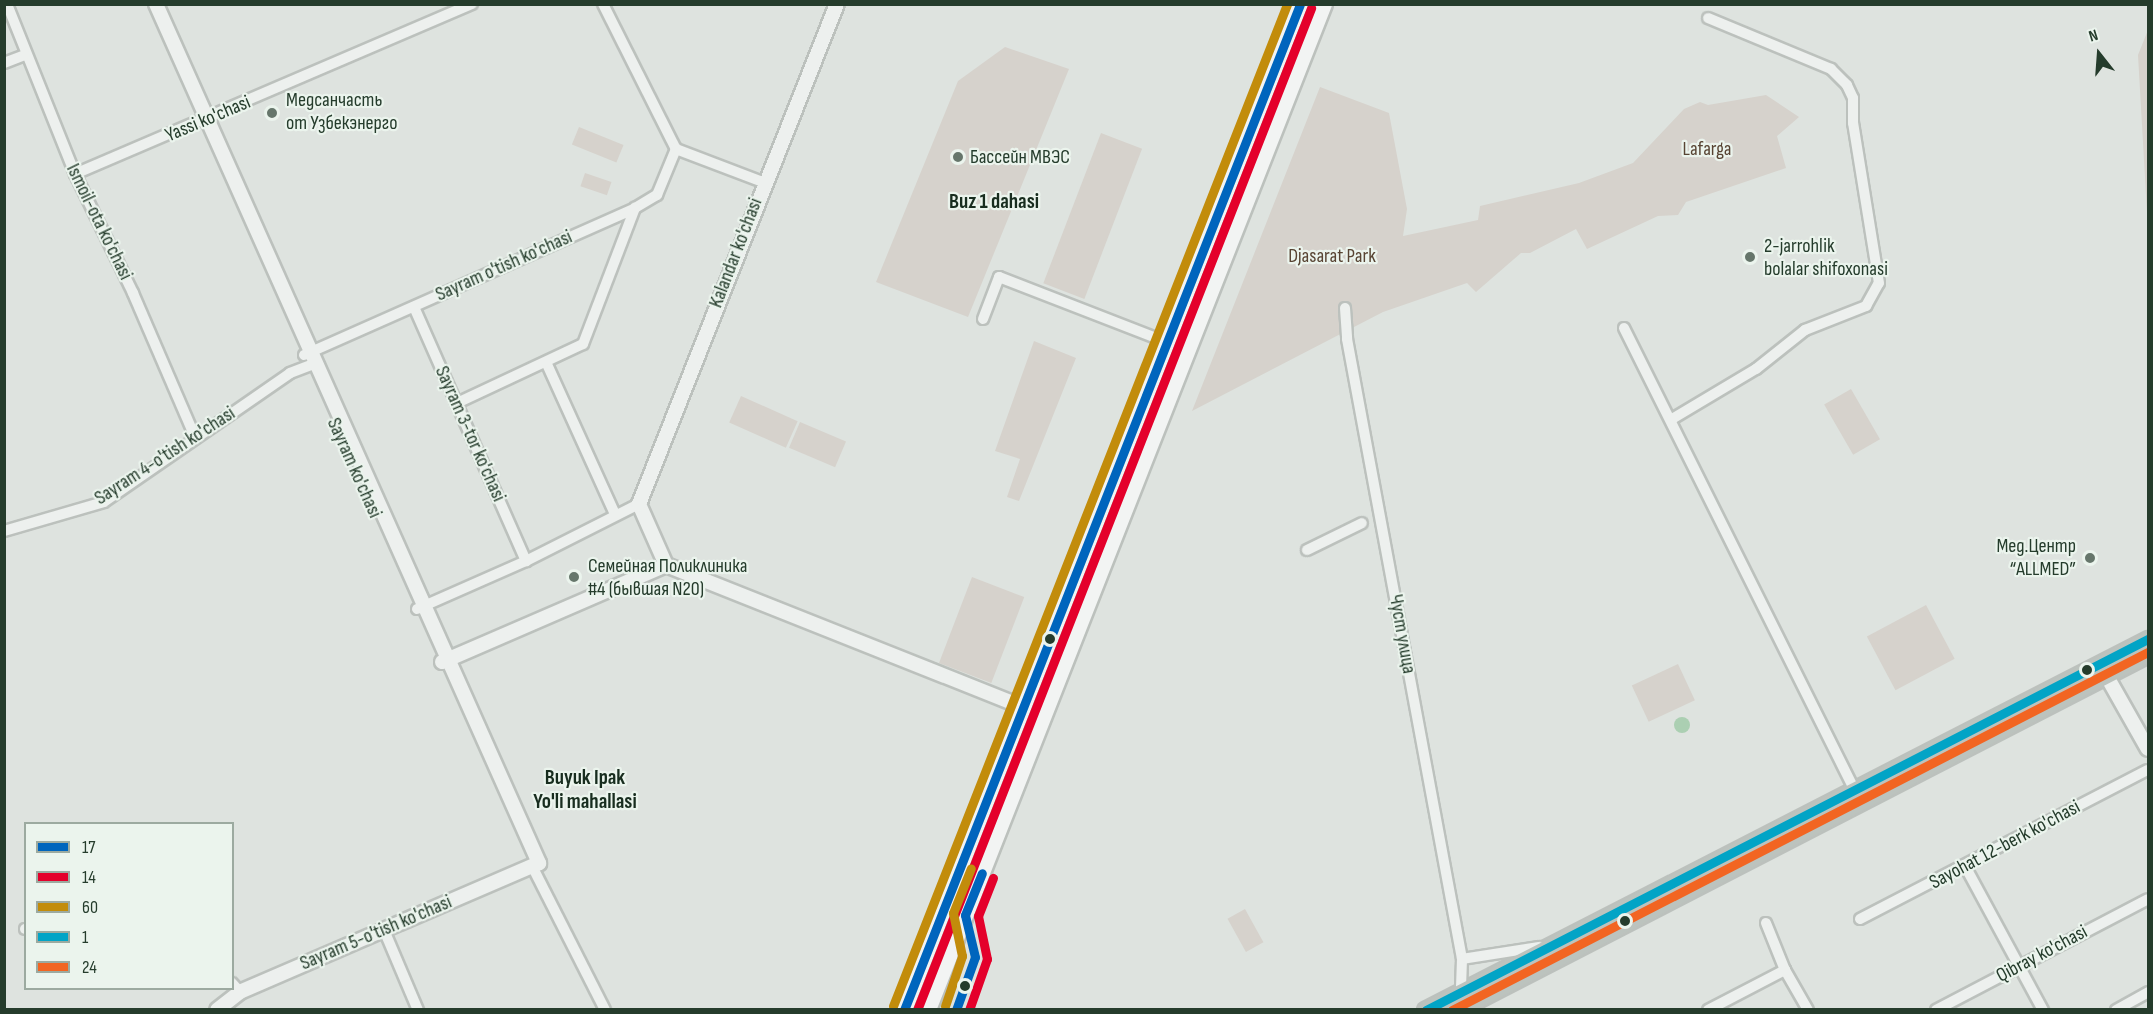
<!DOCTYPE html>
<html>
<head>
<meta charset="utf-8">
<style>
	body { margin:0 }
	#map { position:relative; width:2153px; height:1014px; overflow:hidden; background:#dee3df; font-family:"Sofia Sans Condensed",sans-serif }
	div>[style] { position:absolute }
	.green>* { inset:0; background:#d6d2cc; transform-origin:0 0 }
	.water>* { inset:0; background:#abcfb2 }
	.round { border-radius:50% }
	.roads { filter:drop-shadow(2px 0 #bcc1bd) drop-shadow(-2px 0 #bcc1bd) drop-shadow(0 2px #bcc1bd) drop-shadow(0 -2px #bcc1bd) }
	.minor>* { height:10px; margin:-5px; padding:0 5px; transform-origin:5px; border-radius:5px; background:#edf0ee }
	.tertiary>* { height:14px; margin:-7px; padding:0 7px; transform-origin:7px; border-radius:7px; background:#edf0ee }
	.secondary>* { height:15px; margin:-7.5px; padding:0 7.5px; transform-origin:7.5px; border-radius:7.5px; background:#bcc3be }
	.primary>* { height:16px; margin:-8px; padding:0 8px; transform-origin:8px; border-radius:8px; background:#f2f4f3 }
	.bus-1>* { height:9px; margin:-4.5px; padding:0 4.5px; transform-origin:4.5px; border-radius:4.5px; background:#0065bd }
	.bus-2>* { height:9px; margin:-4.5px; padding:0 4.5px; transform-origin:4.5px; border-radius:4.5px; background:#e4002b }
	.bus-3>* { height:9px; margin:-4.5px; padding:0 4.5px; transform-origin:4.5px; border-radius:4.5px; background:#c28c0b }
	.bus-4>* { height:9px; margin:-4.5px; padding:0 4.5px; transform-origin:4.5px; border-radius:4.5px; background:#02a4c6 }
	.bus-5>* { height:9px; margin:-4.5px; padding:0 4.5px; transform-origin:4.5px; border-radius:4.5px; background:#f26522 }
	.dots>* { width:16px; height:16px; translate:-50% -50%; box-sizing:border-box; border:3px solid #ebf4ed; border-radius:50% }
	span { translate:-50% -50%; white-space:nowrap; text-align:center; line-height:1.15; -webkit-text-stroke:4.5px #ebf4ed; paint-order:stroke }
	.poi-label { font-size:20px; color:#253c2c }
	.left { translate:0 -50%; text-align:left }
	.right { translate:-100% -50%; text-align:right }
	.street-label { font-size:20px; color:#253c2c }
	.park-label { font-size:20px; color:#584433 }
	.neighbourhood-label { font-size:21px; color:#182d1f; font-weight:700 }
	.frame { position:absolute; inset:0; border:6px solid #253c2c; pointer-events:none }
	.legend { position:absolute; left:24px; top:822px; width:210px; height:168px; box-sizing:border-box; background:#ebf4ed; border:2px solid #9caaa0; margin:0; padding:8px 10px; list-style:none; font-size:18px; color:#253c2c }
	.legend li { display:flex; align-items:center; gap:12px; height:30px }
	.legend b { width:30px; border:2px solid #9caaa0 }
	.north { position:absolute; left:2069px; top:24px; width:60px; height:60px; -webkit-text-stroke:4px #ebf4ed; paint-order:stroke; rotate:343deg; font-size:16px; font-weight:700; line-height:24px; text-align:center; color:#253c2c }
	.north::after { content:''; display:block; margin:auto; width:21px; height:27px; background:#253c2c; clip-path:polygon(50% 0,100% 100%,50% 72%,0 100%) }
</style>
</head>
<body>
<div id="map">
	<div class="green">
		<i style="clip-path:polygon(2148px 30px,2148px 230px,2138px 55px)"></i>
		<i style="clip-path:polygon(1005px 47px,1069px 69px,968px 317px,876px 282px,958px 81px)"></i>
		<i style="clip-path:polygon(1320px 87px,1389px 113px,1407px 209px,1403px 236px,1478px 220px,1480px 206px,1579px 183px,1633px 163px,1684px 109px,1700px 102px,1708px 105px,1766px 95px,1799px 117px,1777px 136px,1786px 168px,1686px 202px,1678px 215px,1658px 216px,1587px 249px,1576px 229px,1530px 253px,1521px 253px,1476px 292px,1467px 283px,1383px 312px,1192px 411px)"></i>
		<i style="left:579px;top:127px;width:48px;height:19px;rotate:22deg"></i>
		<i style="left:1101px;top:133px;width:44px;height:161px;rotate:21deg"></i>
		<i style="left:585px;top:173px;width:28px;height:14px;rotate:19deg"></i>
		<i style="clip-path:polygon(1034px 341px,1076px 358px,1019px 501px,1007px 497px,1020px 459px,995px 451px)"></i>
		<i style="left:1851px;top:389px;width:58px;height:31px;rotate:60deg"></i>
		<i style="left:741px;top:396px;width:62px;height:29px;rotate:24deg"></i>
		<i style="left:800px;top:422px;width:50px;height:28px;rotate:23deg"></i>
		<i style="left:972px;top:577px;width:56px;height:92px;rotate:21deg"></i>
		<i style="left:1926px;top:605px;width:61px;height:67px;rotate:62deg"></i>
		<i style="left:1678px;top:664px;width:40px;height:51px;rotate:65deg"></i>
		<i style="left:1245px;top:909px;width:38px;height:20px;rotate:61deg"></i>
	</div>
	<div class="water">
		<i class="round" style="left:1674px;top:717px;width:16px;height:16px"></i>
	</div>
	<div class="roads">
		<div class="minor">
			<i style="left:7px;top:4px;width:183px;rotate:68.2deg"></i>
			<i style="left:75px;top:174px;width:132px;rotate:64deg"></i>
			<i style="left:133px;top:293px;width:157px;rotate:66.7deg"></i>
			<i style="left:603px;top:4px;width:162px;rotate:63.3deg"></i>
			<i style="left:4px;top:63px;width:22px;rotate:-21deg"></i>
			<i style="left:676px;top:149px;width:93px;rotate:20.8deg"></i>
			<i style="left:75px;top:174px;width:432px;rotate:-23.2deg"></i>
			<i style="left:414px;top:307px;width:278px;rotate:66.2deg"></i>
			<i style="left:1345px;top:308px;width:31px;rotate:86deg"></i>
			<i style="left:1347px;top:339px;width:631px;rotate:79.49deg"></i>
			<i style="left:1462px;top:959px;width:32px;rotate:92deg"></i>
			<i style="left:983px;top:319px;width:45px;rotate:-69.1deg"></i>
			<i style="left:999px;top:277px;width:180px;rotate:21.2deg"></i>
			<i style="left:1624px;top:328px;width:522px;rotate:63.48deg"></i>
			<i style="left:304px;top:355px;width:362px;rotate:-23.9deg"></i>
			<i style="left:635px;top:208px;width:26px;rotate:-31deg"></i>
			<i style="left:657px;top:195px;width:50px;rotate:-67.6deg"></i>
			<i style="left:546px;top:362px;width:167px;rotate:65.6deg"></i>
			<i style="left:457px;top:403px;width:139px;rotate:-25.1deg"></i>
			<i style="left:583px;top:344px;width:146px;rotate:-69.1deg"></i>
			<i style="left:1672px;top:419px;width:98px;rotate:-30.8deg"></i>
			<i style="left:1756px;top:369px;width:63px;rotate:-38.5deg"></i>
			<i style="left:1805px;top:330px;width:66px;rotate:-21.5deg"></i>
			<i style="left:1866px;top:306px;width:26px;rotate:-61deg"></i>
			<i style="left:1879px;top:283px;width:162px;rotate:-99.2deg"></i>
			<i style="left:1853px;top:123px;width:25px;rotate:-90deg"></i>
			<i style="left:1853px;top:98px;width:14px;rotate:-115deg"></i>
			<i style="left:1847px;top:85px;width:23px;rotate:-135deg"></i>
			<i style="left:1831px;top:69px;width:133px;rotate:-157.5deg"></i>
			<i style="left:4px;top:531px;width:104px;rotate:-16.2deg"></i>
			<i style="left:104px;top:502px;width:226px;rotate:-34.7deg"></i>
			<i style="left:290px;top:373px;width:28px;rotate:-21deg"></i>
			<i style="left:1307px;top:550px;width:61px;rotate:-26.1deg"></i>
			<i style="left:417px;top:609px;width:119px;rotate:-23.8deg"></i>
			<i style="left:526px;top:561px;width:127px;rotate:-26.8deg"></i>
			<i style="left:532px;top:866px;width:161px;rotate:63.1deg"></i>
			<i style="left:1965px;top:866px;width:164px;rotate:61.6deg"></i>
			<i style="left:1860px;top:919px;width:324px;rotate:-27.4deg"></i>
			<i style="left:1766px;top:923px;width:51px;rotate:68deg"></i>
			<i style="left:1785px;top:970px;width:46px;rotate:60.1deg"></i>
			<i style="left:25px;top:929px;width:1px"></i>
			<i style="left:384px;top:930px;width:87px;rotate:67deg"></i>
			<i style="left:1462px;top:959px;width:78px;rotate:-8.9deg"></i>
			<i style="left:232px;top:983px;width:12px;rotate:48deg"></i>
			<i style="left:1708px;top:1010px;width:87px;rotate:-27.5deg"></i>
			<i style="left:1936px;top:1010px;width:239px;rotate:-27.6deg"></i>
			<i style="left:2116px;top:1010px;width:37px;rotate:-29deg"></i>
		</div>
		<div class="tertiary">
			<i style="left:156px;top:4px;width:941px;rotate:65.97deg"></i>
			<i style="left:539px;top:863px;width:326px;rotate:156.7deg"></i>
			<i style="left:240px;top:992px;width:29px;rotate:142deg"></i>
			<i style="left:666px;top:565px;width:67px;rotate:-113.9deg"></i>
			<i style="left:639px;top:504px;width:538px;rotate:-68.4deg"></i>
			<i style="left:666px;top:565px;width:384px;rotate:21.7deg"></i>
			<i style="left:442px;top:662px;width:244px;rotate:-23.4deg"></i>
			<i style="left:2101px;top:666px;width:95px;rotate:60.5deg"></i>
		</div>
		<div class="secondary">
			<i style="left:1425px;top:1010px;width:813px;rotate:-27.16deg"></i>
			<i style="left:1457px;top:1010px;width:777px;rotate:-27.26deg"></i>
		</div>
		<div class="primary">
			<i style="left:904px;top:1010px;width:1081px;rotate:-68.51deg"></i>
			<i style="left:928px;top:1010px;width:1081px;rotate:-68.51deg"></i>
		</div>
	</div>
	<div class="bus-1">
		<i style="left:904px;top:1010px;width:1081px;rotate:-68.51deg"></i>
		<i style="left:956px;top:1010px;width:56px;rotate:-70.3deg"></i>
		<i style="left:975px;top:957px;width:43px;rotate:-103.4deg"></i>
		<i style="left:965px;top:915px;width:45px;rotate:-68deg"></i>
	</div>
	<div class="bus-2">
		<i style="left:917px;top:1010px;width:1077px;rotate:-68.53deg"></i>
		<i style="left:969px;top:1010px;width:54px;rotate:-70.6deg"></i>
		<i style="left:987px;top:959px;width:44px;rotate:-101.8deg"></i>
		<i style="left:978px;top:916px;width:41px;rotate:-68.5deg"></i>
	</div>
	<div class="bus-3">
		<i style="left:893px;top:1006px;width:1077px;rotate:-68.53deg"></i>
		<i style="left:945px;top:1006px;width:53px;rotate:-71.2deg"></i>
		<i style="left:962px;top:956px;width:44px;rotate:-101.8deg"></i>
		<i style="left:953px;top:913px;width:48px;rotate:-68.2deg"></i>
	</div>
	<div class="bus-4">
		<i style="left:1426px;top:1010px;width:812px;rotate:-27.2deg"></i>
	</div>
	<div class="bus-5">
		<i style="left:1452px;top:1010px;width:783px;rotate:-27.22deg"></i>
	</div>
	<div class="dots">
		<i style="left:272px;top:113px;background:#66766b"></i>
		<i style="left:958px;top:157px;background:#66766b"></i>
		<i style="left:1750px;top:257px;background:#66766b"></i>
		<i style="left:2090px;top:558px;background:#66766b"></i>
		<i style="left:574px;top:577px;background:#66766b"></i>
		<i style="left:1050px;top:639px;background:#253c2c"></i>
		<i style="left:2087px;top:670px;background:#253c2c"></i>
		<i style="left:1625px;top:921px;background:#253c2c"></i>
		<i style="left:965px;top:986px;background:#253c2c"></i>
	</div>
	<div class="poi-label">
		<span class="left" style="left:286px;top:112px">Медсанчасть<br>от Узбекэнерго</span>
		<span class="left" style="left:970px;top:157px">Бассейн МВЭС</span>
		<span class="left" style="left:1764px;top:258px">2-jarrohlik<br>bolalar shifoxonasi</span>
		<span class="right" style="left:2076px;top:558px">Мед.Центр<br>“ALLMED”</span>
		<span class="left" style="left:588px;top:578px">Семейная Поликлиника<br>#4 (бывшая N20)</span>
	</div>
	<div class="street-label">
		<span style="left:208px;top:119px;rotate:-23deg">Yassi ko'chasi</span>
		<span style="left:99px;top:222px;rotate:64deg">Ismoil-ota ko'chasi</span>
		<span style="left:736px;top:253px;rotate:-69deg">Kalandar ko'chasi</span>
		<span style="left:504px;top:266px;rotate:-24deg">Sayram o'tish ko'chasi</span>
		<span style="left:470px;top:434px;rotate:66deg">Sayram 3-tor ko'chasi</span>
		<span style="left:165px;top:456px;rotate:-33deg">Sayram 4-o'tish ko'chasi</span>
		<span style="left:354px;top:468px;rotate:66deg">Sayram ko'chasi</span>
		<span style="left:1402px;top:634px;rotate:80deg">Чуст улица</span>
		<span style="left:2005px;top:845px;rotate:-28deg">Sayohat 12-berk ko'chasi</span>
		<span style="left:376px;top:933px;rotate:-23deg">Sayram 5-o'tish ko'chasi</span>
		<span style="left:2042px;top:954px;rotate:-28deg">Qibray ko'chasi</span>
	</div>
	<div class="park-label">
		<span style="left:1707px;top:149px">Lafarga</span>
		<span style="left:1332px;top:256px">Djasarat Park</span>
	</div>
	<div class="neighbourhood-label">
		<span style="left:994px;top:202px">Buz 1 dahasi</span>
		<span style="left:585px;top:790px">Buyuk Ipak<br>Yo'li mahallasi</span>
	</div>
	<div class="frame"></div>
	<ul class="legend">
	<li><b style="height:8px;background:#0065bd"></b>17</li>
	<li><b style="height:8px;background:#e4002b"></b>14</li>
	<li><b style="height:8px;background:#c28c0b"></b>60</li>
	<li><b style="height:8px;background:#02a4c6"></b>1</li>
	<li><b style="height:8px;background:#f26522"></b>24</li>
	</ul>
	<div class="north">N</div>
</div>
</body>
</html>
